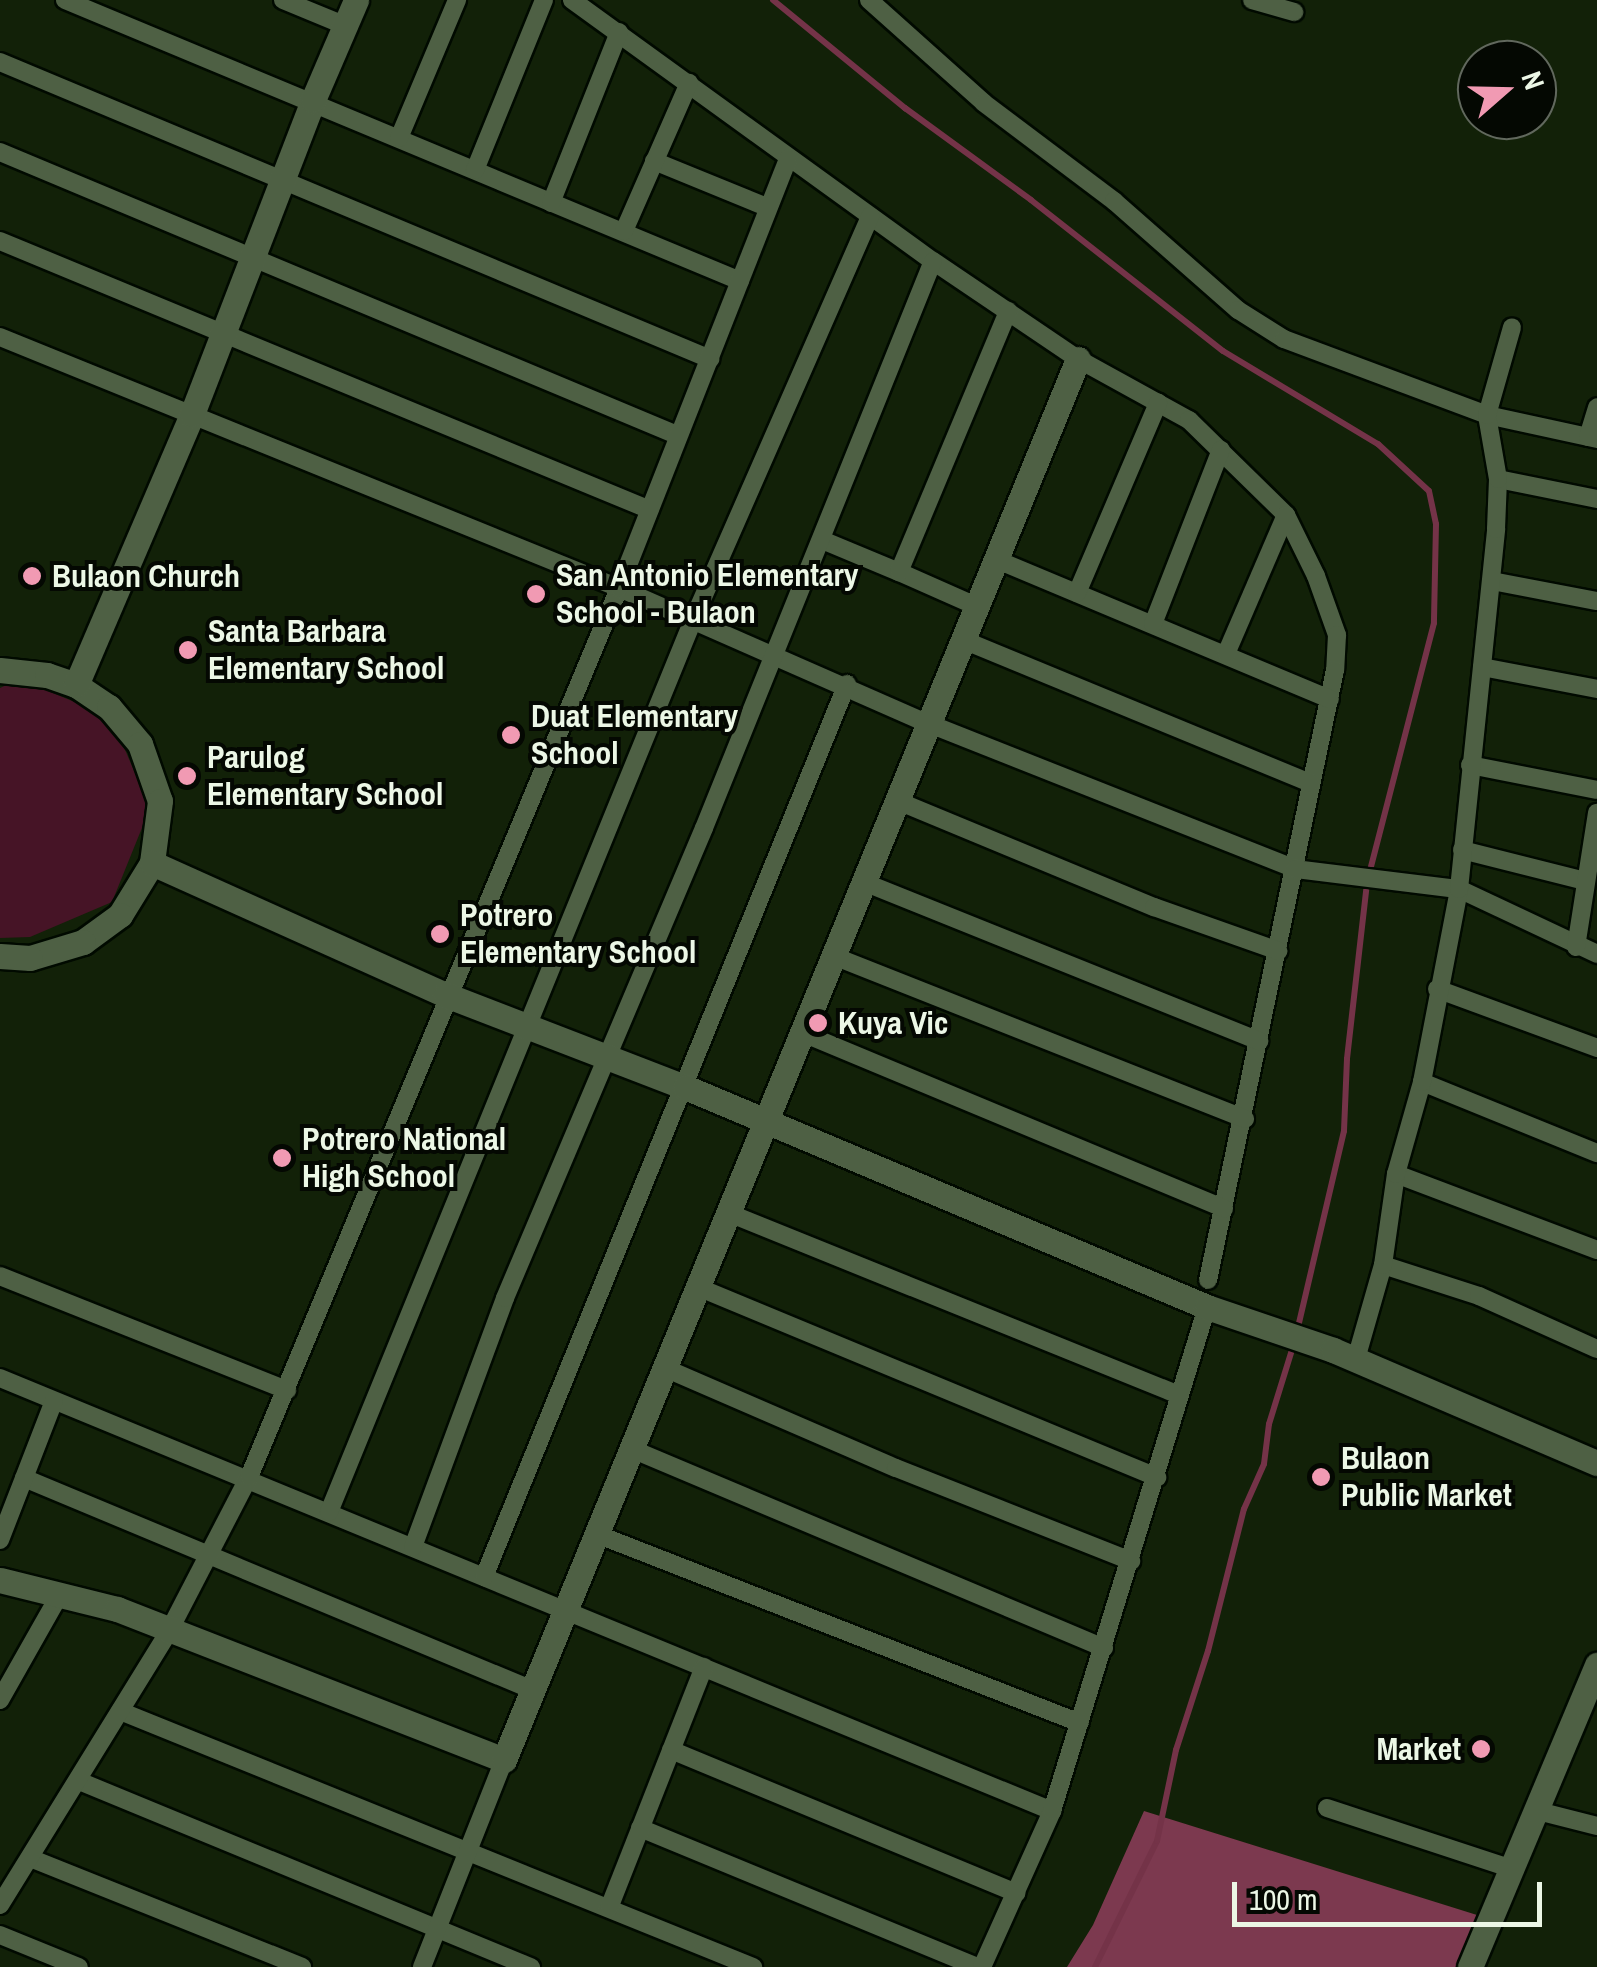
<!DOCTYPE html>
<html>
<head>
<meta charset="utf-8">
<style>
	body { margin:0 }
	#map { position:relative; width:1597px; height:1967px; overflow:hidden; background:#122108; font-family:"Archivo Narrow",sans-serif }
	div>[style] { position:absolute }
	.green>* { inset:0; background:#461426 }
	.forest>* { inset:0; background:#7c394f }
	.stream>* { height:6px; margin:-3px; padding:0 3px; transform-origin:3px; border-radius:3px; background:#743348 }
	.roads { filter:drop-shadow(2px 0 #010a00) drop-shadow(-2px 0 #010a00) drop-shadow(0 2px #010a00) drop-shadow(0 -2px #010a00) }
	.street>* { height:18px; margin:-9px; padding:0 9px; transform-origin:9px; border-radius:9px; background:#4e6044 }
	.secondary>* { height:25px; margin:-12.5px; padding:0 12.5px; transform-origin:12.5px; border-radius:12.5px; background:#4e6044 }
	.dots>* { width:28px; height:28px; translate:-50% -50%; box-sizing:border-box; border:5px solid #040802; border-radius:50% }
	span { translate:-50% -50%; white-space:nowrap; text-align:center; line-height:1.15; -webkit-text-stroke:8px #040802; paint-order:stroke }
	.poi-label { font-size:32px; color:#ecf7e6; font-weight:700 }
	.left { translate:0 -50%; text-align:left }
	.right { translate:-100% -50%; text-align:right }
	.north { position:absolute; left:1457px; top:40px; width:100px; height:100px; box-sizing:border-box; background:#040802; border:2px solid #61685d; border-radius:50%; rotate:70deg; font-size:28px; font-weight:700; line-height:40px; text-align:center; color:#ecf7e6 }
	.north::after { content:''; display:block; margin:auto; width:35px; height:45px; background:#f19ab3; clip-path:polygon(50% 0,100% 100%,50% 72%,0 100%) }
	.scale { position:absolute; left:1232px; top:1882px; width:310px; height:45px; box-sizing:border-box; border:5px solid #ecf7e6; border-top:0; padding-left:12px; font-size:30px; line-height:35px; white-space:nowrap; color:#ecf7e6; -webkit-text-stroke:8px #040802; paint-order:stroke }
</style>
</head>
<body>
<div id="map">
	<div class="green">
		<i style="clip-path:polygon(19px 679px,111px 717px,150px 808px,112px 902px,30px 937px,0 938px,0 688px)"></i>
	</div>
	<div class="forest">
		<i style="clip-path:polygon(1144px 1811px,1477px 1915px,1456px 1967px,1067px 1967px,1093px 1925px)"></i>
	</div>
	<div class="stream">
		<i style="left:773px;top:0;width:171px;rotate:39.3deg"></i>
		<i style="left:905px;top:108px;width:156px;rotate:36.1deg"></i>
		<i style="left:1031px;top:200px;width:244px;rotate:38.2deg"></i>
		<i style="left:1223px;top:351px;width:181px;rotate:31deg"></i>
		<i style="left:1378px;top:444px;width:69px;rotate:42.7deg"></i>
		<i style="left:1429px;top:491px;width:34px;rotate:78deg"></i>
		<i style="left:1436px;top:524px;width:99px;rotate:91.2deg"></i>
		<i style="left:1434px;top:623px;width:268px;rotate:104.5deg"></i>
		<i style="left:1367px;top:883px;width:177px;rotate:96.5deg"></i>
		<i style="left:1347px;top:1059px;width:72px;rotate:92.4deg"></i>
		<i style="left:1344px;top:1131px;width:205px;rotate:103.2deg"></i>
		<i style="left:1095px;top:1967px;width:140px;rotate:-63.8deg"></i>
		<i style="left:1157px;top:1841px;width:93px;rotate:-78.2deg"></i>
		<i style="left:1176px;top:1750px;width:104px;rotate:-72.1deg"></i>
		<i style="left:1208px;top:1651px;width:146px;rotate:-75.8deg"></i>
		<i style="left:1244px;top:1509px;width:49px;rotate:-66deg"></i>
		<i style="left:1264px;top:1464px;width:40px;rotate:-82.9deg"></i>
		<i style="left:1269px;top:1424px;width:85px;rotate:-72.8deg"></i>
	</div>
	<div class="roads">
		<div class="street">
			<i style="left:65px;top:0;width:731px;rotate:22.6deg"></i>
			<i style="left:283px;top:0;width:68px;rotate:22.4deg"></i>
			<i style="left:572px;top:0;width:445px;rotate:35.9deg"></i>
			<i style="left:933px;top:261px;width:175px;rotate:34.1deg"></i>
			<i style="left:1078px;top:359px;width:127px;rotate:28.8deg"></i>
			<i style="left:1189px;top:420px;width:136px;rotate:44.4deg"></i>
			<i style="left:1286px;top:515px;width:68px;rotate:63.8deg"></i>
			<i style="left:1316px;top:576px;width:63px;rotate:70.4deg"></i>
			<i style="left:1337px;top:635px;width:35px;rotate:93deg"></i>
			<i style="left:1335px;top:670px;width:623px;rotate:101.76deg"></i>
			<i style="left:869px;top:0;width:154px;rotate:41.8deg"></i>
			<i style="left:984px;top:103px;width:163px;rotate:37deg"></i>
			<i style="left:1114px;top:201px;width:165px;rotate:41.3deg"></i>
			<i style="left:1238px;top:310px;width:54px;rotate:32.2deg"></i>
			<i style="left:1284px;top:339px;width:217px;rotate:20.5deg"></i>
			<i style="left:1487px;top:415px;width:113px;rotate:12.3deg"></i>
			<i style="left:1252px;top:0;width:44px;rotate:15.9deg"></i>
			<i style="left:0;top:62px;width:770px;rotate:22.7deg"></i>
			<i style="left:399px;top:138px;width:150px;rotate:-67.2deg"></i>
			<i style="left:0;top:152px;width:734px;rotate:22.69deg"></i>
			<i style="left:654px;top:161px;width:122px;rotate:22.2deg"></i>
			<i style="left:475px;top:170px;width:183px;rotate:-67.9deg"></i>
			<i style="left:551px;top:203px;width:184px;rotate:-68.3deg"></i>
			<i style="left:624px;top:231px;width:162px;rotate:-66.3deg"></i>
			<i style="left:0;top:241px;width:703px;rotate:22.48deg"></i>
			<i style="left:0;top:337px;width:668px;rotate:22.07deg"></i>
			<i style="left:619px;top:588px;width:336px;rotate:23.7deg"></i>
			<i style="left:927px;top:723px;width:396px;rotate:21.6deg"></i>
			<i style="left:1295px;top:869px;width:165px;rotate:7deg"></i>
			<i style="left:1459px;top:889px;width:153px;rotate:25.2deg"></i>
			<i style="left:1588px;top:437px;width:31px;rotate:-73deg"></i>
			<i style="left:1498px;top:479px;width:101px;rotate:11.4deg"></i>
			<i style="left:822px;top:540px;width:83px;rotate:22.6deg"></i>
			<i style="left:995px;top:559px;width:363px;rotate:22.7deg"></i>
			<i style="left:1492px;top:581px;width:107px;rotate:10.8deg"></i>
			<i style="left:1077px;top:593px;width:207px;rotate:-66.9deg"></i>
			<i style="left:976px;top:606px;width:84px;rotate:-156.2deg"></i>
			<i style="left:899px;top:572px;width:283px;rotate:-67.3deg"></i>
			<i style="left:1153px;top:624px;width:187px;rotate:-68.7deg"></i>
			<i style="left:961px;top:639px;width:378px;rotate:22.4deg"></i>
			<i style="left:1226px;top:654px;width:151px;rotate:-66.7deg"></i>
			<i style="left:1482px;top:667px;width:117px;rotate:10.8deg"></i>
			<i style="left:1470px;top:765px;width:129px;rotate:11.1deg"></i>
			<i style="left:900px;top:802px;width:275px;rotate:22.5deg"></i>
			<i style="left:1154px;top:907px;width:132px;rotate:19.5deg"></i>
			<i style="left:1462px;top:850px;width:127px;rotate:14.1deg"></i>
			<i style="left:866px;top:883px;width:424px;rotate:21.9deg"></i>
			<i style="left:1576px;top:947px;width:136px;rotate:-81.1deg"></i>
			<i style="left:836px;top:957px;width:440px;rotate:21.6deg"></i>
			<i style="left:1437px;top:989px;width:171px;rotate:20.2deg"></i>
			<i style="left:805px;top:1034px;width:454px;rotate:22.6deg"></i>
			<i style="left:1422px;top:1082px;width:189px;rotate:22.1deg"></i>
			<i style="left:1396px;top:1174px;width:215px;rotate:20.7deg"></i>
			<i style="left:731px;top:1214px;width:482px;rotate:22deg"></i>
			<i style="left:1383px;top:1265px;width:101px;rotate:17.9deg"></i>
			<i style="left:1479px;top:1296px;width:129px;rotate:24.2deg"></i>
			<i style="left:0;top:1276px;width:309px;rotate:21.7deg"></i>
			<i style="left:700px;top:1288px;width:495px;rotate:22.5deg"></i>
			<i style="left:1356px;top:1359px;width:98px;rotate:-74deg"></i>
			<i style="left:1383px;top:1265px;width:92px;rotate:-81.9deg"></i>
			<i style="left:1396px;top:1174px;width:96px;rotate:-74.2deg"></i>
			<i style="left:1422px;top:1082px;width:197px;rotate:-79.1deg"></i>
			<i style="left:1459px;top:889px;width:362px;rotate:-84.1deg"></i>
			<i style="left:1496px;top:529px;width:50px;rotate:-87.7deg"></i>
			<i style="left:1498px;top:479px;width:65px;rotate:-99.8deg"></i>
			<i style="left:1487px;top:415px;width:91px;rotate:-74.1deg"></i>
			<i style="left:667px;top:1369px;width:249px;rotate:23.4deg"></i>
			<i style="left:896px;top:1468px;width:253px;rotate:21.6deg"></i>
			<i style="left:0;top:1378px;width:1138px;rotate:22.37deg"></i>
			<i style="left:634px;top:1450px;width:510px;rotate:22.84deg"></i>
			<i style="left:24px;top:1478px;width:554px;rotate:22.63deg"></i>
			<i style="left:329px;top:1512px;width:963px;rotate:-67.8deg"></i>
			<i style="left:693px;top:620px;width:441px;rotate:-66.3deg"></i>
			<i style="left:599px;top:1535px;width:516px;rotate:21.35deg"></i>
			<i style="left:0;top:1540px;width:149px;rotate:-68.8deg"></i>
			<i style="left:413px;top:1547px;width:265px;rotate:-69.7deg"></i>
			<i style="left:505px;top:1298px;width:510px;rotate:-67.05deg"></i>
			<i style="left:704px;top:828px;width:611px;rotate:-68.01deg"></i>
			<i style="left:484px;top:1577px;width:964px;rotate:-67.88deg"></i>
			<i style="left:0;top:1700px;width:122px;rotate:-60.5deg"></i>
			<i style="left:120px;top:1711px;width:683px;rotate:22.02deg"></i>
			<i style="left:671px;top:1750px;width:374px;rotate:22.5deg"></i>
			<i style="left:79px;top:1781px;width:489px;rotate:22.4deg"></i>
			<i style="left:1327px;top:1808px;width:196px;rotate:18.2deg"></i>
			<i style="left:1538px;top:1811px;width:61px;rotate:14.3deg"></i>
			<i style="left:640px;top:1828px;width:365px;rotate:22.4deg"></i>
			<i style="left:30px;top:1858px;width:293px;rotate:21.8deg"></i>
			<i style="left:0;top:1905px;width:320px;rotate:-58.3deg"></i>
			<i style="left:168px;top:1633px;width:176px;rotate:-62.6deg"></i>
			<i style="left:249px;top:1477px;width:963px;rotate:-67.4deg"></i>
			<i style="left:619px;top:588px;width:462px;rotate:-68.5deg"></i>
			<i style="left:609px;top:1908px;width:259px;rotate:-68.5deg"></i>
			<i style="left:0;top:1935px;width:85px;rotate:22.1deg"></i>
			<i style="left:422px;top:1967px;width:223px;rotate:-68.4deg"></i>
			<i style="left:982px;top:1967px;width:171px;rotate:-65.8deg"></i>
			<i style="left:1052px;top:1811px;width:514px;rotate:-72.91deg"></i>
		</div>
		<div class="secondary">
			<i style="left:0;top:670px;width:47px;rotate:6.1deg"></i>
			<i style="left:47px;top:675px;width:31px;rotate:19deg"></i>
			<i style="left:76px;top:685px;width:40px;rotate:34deg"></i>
			<i style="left:109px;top:707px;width:48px;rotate:50deg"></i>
			<i style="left:140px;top:744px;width:60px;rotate:70.7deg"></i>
			<i style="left:160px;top:801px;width:63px;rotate:97.4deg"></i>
			<i style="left:152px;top:863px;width:61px;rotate:121.6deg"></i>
			<i style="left:120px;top:915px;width:46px;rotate:143.9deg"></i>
			<i style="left:83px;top:942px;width:55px;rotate:163.2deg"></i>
			<i style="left:30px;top:958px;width:30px;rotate:-176deg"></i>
			<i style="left:76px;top:685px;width:295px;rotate:-66.8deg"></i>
			<i style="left:192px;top:414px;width:337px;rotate:-68.9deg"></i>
			<i style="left:313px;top:100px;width:109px;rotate:-66.7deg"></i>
			<i style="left:152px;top:863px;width:322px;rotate:24.2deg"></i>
			<i style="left:446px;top:995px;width:256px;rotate:21.1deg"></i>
			<i style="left:685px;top:1087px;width:566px;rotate:22.85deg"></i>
			<i style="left:1207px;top:1307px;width:133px;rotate:18.8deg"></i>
			<i style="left:1333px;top:1350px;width:287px;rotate:23.2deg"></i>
			<i style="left:0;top:1580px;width:121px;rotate:13.9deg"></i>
			<i style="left:117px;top:1609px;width:415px;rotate:21.3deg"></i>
			<i style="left:504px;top:1760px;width:1514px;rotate:-67.72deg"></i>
			<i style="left:1470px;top:1967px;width:328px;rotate:-67.2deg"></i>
		</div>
	</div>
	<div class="dots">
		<i style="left:32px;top:576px;background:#f19ab3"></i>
		<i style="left:536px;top:594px;background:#f19ab3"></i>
		<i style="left:188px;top:650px;background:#f19ab3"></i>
		<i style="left:511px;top:735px;background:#f19ab3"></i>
		<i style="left:187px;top:776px;background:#f19ab3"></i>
		<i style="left:440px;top:934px;background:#f19ab3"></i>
		<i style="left:818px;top:1023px;background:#f19ab3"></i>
		<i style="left:282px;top:1158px;background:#f19ab3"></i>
		<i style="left:1321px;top:1477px;background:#f19ab3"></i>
		<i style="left:1481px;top:1749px;background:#f19ab3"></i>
	</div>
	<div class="poi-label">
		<span class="left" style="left:52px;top:576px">Bulaon Church</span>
		<span class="left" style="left:556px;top:594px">San Antonio Elementary<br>School - Bulaon</span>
		<span class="left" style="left:208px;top:650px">Santa Barbara<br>Elementary School</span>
		<span class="left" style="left:531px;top:735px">Duat Elementary<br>School</span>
		<span class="left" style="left:207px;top:776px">Parulog<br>Elementary School</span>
		<span class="left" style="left:460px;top:934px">Potrero<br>Elementary School</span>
		<span class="left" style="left:838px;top:1023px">Kuya Vic</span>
		<span class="left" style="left:302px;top:1158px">Potrero National<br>High School</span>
		<span class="left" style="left:1341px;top:1477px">Bulaon<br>Public Market</span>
		<span class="right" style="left:1461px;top:1749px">Market</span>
	</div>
	<div class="north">N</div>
	<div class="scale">100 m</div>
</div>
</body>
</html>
